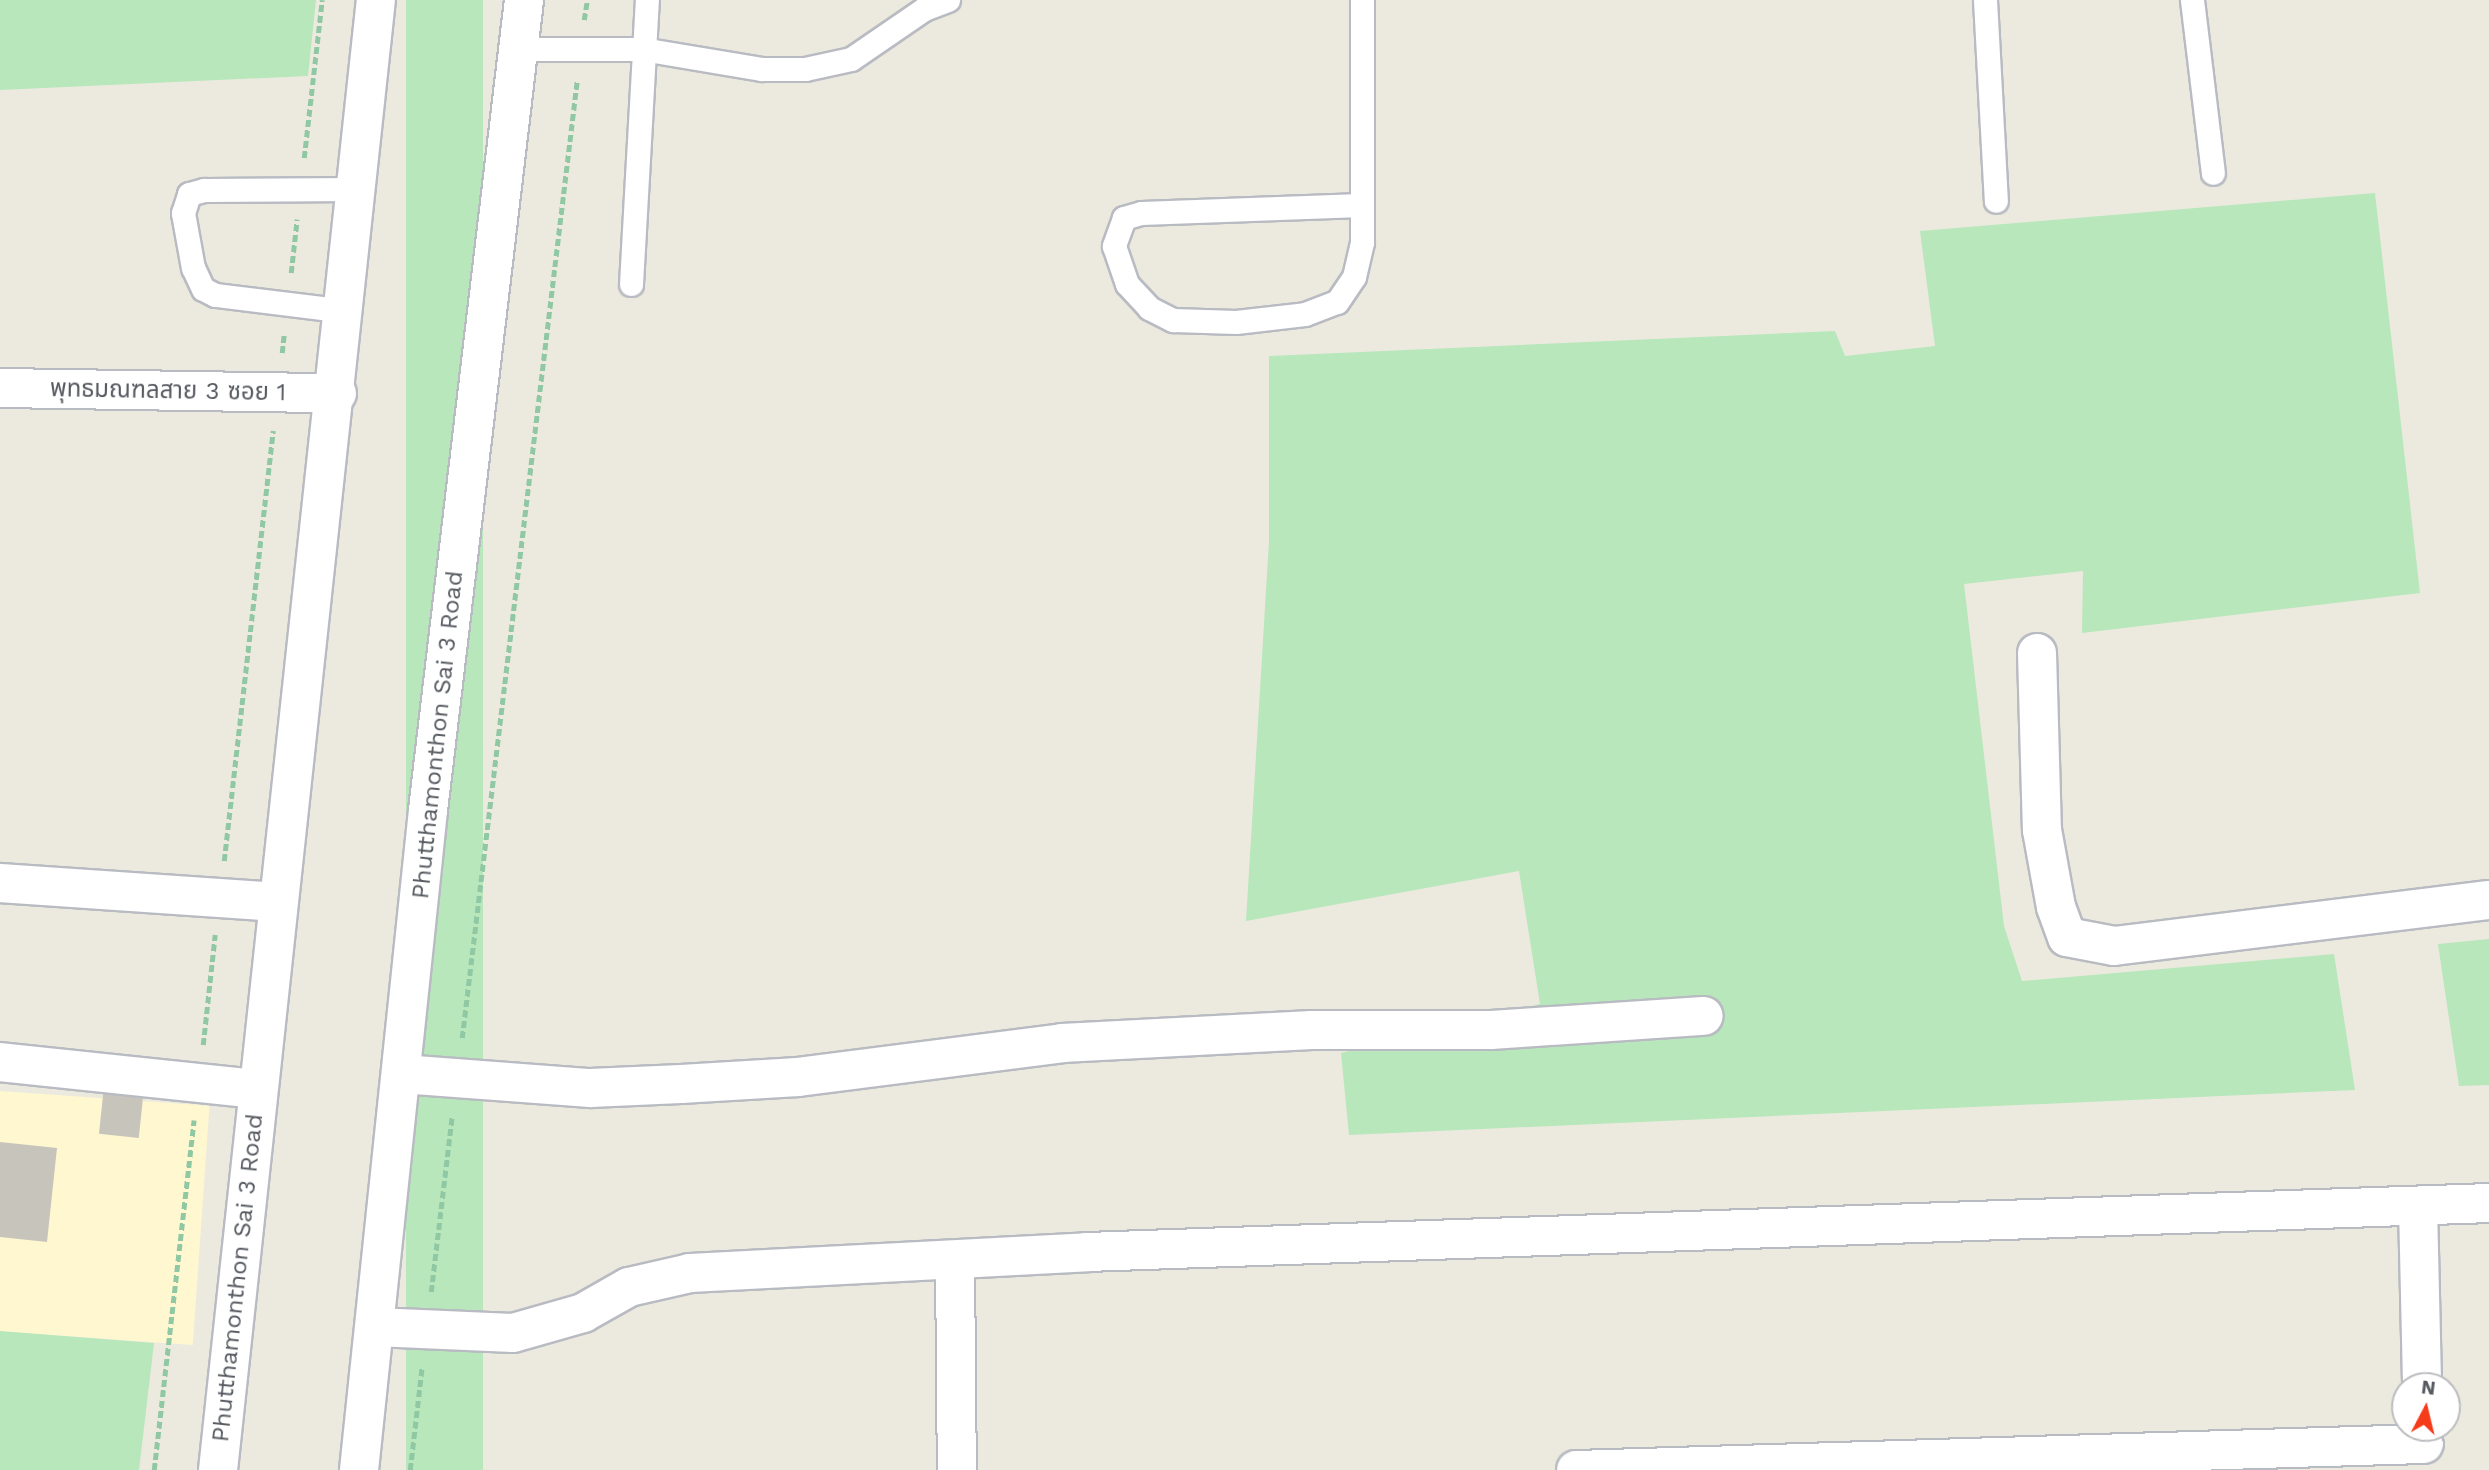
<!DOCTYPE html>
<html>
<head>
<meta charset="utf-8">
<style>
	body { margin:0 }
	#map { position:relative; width:2489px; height:1470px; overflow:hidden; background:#eceade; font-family:"Work Sans","Noto Sans Thai",sans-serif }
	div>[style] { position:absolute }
	.commercial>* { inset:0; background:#fff7d0; transform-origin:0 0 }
	.green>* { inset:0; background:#b7e7bb; transform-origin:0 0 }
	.building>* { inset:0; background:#c7c4bb; transform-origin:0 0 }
	.path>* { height:4.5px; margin-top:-2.25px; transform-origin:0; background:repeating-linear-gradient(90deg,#90c8a4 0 7px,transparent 0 10.5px) }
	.roads { filter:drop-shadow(2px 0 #b9bbc2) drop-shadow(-2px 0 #b9bbc2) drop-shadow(0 2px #b9bbc2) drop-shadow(0 -2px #b9bbc2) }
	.service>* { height:23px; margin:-11.5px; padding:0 11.5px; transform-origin:11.5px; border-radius:11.5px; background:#fff }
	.minor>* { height:38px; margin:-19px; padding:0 19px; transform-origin:19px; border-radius:19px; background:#fff }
	.secondary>* { height:38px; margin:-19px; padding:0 19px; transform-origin:19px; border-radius:19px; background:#fff }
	span { translate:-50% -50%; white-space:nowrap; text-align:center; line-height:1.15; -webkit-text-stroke:6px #fff; paint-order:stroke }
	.street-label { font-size:24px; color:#575b61 }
	.north { position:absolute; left:2391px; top:1372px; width:70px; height:70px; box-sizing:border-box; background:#fff; border:2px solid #bcbdc0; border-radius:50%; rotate:7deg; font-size:19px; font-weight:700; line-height:28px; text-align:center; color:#575b61 }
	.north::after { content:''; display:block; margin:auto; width:24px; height:32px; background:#f63b1a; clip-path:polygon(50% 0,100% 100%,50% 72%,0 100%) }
</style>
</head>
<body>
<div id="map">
	<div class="commercial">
		<i style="left:0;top:1091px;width:210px;height:240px;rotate:4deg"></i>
	</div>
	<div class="green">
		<i style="clip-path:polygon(0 0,316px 0,308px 76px,0 90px)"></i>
		<i style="left:406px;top:0;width:77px;height:1479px"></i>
		<i style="clip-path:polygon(2375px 193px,2420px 593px,2082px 633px,2083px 571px,1964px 584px,2004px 926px,2022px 981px,2334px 954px,2355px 1090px,1349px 1135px,1341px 1053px,1540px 1004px,1519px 871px,1246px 921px,1269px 541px,1269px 356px,1835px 331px,1845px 356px,1935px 346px,1920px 231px)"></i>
		<i style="clip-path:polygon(2489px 939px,2489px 1085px,2459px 1086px,2438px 944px)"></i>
		<i style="clip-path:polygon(0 1331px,154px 1343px,139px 1470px,0 1470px)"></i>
	</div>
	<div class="building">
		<i style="left:104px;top:1086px;width:40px;height:48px;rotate:6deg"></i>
		<i style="clip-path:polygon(0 1142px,57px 1148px,47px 1242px,0 1237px)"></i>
	</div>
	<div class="path">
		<i style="left:584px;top:20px;width:20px;rotate:-81deg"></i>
		<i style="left:304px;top:158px;width:159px;rotate:-83.5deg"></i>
		<i style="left:291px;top:273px;width:54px;rotate:-83.7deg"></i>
		<i style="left:282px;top:353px;width:19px;rotate:-84deg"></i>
		<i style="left:224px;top:861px;width:433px;rotate:-83.5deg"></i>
		<i style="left:462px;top:1038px;width:964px;rotate:-83.15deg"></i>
		<i style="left:203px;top:1045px;width:111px;rotate:-83.8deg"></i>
		<i style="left:431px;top:1292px;width:177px;rotate:-83.2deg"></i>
		<i style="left:154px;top:1470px;width:352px;rotate:-83.5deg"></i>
		<i style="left:410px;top:1470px;width:104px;rotate:-83.4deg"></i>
	</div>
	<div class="roads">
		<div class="service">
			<i style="left:1985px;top:0;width:201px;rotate:86.9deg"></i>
			<i style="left:2192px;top:0;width:174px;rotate:83.1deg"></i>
			<i style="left:518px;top:49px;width:124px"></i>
			<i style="left:642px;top:49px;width:122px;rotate:9.5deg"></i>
			<i style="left:762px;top:69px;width:43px"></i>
			<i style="left:805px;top:69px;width:47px;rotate:-12.3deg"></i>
			<i style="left:851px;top:59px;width:88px;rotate:-34.4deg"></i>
			<i style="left:924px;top:9px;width:26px;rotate:-21deg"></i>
			<i style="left:1361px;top:205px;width:220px;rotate:177.9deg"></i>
			<i style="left:1141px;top:213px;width:18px;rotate:164deg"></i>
			<i style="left:1124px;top:218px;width:30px;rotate:110deg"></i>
			<i style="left:1114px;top:246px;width:40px;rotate:71.1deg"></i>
			<i style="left:1127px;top:284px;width:33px;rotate:47deg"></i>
			<i style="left:1149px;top:308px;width:27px;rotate:27deg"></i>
			<i style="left:1173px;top:320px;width:63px;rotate:1.8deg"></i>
			<i style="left:1236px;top:322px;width:69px;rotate:-6.6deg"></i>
			<i style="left:1305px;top:314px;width:34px;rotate:-21deg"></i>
			<i style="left:1337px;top:302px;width:30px;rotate:-56deg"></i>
			<i style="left:1354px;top:277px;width:36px;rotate:-77deg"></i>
			<i style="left:1362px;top:242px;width:242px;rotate:-90deg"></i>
			<i style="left:631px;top:284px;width:284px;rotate:-86.8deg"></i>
			<i style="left:346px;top:311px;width:132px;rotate:-173deg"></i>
			<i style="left:215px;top:295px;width:13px;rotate:-153deg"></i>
			<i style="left:203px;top:289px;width:23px;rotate:-115deg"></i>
			<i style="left:193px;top:268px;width:56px;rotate:-100.3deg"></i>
			<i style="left:183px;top:213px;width:20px;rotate:-72deg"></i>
			<i style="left:189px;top:194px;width:16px;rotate:-15deg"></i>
			<i style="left:204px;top:190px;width:152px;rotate:-0.4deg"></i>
		</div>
		<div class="minor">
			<i style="left:0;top:388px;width:337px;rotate:0.9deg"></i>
			<i style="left:2037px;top:653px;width:177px;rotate:88.4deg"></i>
			<i style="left:2042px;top:830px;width:78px;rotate:79.7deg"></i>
			<i style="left:2056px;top:907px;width:32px;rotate:70deg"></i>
			<i style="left:2067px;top:937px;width:48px;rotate:10.8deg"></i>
			<i style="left:2114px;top:946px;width:378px;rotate:-7deg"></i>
			<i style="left:0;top:883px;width:278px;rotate:3.9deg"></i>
			<i style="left:0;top:1062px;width:259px;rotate:6deg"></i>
			<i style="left:402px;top:1074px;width:189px;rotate:4.3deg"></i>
			<i style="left:590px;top:1088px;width:91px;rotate:-2.5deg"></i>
			<i style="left:681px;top:1084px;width:117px;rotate:-3.4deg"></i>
			<i style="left:798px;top:1077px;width:266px;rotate:-7.3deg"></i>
			<i style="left:1062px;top:1043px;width:250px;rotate:-3deg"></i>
			<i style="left:1312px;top:1030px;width:179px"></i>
			<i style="left:1491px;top:1030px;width:213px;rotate:-3.8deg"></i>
			<i style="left:2418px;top:1206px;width:180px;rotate:88.7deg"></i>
			<i style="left:955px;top:1260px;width:210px;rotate:89.5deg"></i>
			<i style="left:375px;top:1327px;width:138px;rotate:2.5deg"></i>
			<i style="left:513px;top:1333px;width:73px;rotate:-15.9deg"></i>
			<i style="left:583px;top:1313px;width:53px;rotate:-29.5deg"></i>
			<i style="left:629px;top:1287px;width:63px;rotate:-12.9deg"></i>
			<i style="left:690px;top:1273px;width:398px;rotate:-3deg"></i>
			<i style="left:1087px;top:1252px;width:1403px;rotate:-2deg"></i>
			<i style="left:1576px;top:1470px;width:848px;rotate:-1.76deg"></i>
		</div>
		<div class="secondary">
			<i style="left:218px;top:1470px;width:1478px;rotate:-83.87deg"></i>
			<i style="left:359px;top:1470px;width:664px;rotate:-84.03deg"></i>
			<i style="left:428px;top:810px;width:816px;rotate:-83.24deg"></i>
		</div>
	</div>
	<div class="street-label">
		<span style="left:168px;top:391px;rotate:1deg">พุทธมณฑลสาย 3 ซอย 1</span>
		<span style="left:438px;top:735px;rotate:-84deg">Phutthamonthon Sai 3 Road</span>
		<span style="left:238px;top:1278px;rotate:-84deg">Phutthamonthon Sai 3 Road</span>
	</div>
	<div class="north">N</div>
</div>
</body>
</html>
